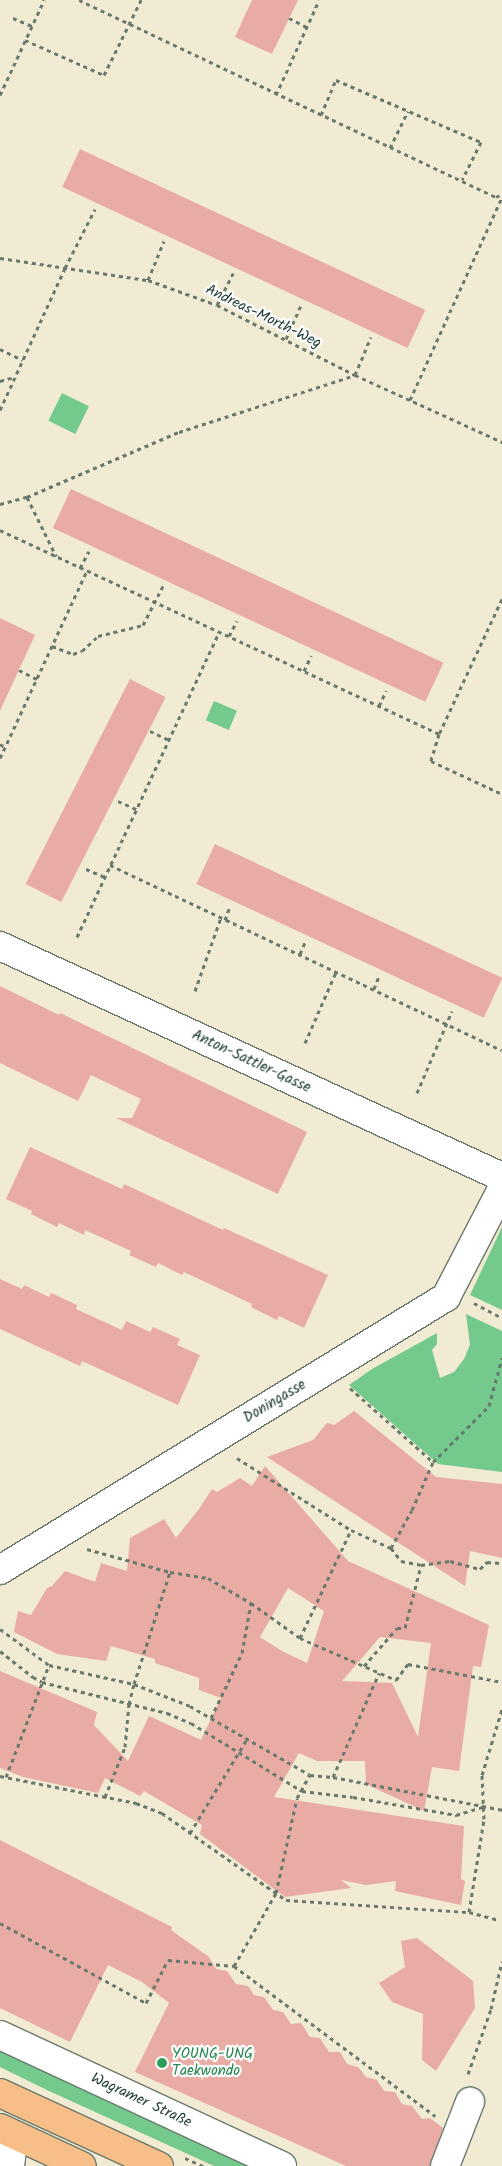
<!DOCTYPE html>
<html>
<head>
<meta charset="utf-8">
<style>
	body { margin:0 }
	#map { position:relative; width:502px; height:2166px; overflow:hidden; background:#f2ebd4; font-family:Kalam,sans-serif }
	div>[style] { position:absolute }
	.green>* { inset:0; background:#74c98d; transform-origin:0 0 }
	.building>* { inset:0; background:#e8aca5; transform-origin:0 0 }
	.path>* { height:3px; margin-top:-1.5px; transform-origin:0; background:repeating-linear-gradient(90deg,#697a6c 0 4px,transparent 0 8px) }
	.roads { filter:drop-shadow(1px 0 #697a6c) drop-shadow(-1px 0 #697a6c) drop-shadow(0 1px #697a6c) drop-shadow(0 -1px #697a6c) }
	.minor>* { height:28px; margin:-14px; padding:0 14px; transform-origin:14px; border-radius:14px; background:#fff }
	.major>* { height:28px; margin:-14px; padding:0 14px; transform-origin:14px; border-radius:14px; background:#f7be87 }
	.dots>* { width:14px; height:14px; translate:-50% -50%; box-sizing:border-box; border:2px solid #fff; border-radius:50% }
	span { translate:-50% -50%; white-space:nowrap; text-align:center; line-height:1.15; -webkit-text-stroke:4.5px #fff; paint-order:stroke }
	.street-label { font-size:15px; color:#1f3d34 }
	.leisure-label { font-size:15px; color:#27864d }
	.left { translate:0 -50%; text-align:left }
</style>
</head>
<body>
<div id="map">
	<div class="green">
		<i style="left:62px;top:393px;width:30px;height:31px;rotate:26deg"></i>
		<i style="left:214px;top:701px;width:25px;height:21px;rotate:23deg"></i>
		<i style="clip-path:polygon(502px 1227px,502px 1310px,470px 1295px)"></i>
		<i style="clip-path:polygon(466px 1314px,502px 1331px,502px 1472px,438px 1464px,349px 1385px,372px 1369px,437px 1333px,437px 1344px,432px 1350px,440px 1378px,454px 1372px,464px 1359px,470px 1345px)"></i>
		<i style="clip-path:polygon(0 2051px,120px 2107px,249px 2166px,214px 2166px,49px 2091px,0 2067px)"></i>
	</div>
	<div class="building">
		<i style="clip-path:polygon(252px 0,298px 0,272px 54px,235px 37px)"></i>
		<i style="left:80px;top:149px;width:381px;height:42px;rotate:25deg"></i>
		<i style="left:71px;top:489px;width:411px;height:43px;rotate:25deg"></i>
		<i style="clip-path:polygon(0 618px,35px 635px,0 711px)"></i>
		<i style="left:130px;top:679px;width:40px;height:230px;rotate:27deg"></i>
		<i style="left:215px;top:844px;width:317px;height:44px;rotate:25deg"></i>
		<i style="clip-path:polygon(0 986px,59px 1015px,60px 1013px,307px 1132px,278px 1194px,116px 1118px,132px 1118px,141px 1099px,91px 1075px,78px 1101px,0 1063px)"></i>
		<i style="clip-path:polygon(30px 1147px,122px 1189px,124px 1184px,223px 1230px,224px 1228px,328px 1275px,304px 1328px,279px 1316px,277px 1320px,251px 1307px,252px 1304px,184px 1272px,182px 1275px,158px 1263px,156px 1267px,129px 1255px,131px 1251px,85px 1230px,84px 1235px,59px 1223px,57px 1227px,31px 1214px,32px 1211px,6px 1199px)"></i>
		<i style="clip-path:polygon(0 1279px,22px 1289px,24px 1285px,49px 1297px,51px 1293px,77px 1305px,76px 1309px,122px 1330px,126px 1321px,150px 1332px,153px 1327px,180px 1339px,177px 1345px,200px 1355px,178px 1405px,82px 1361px,80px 1366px,0 1329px)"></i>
		<i style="clip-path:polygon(354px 1411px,436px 1477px,502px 1484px,502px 1558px,470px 1551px,465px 1586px,267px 1457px,313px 1440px,327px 1423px,334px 1425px)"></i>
		<i style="clip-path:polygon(evenodd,265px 1466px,348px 1561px,489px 1625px,481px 1667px,473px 1666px,459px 1771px,432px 1767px,424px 1811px,366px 1784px,365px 1761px,317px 1761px,299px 1753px,274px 1797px,464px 1826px,461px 1879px,465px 1881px,461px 1905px,395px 1891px,396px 1881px,366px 1885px,341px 1880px,351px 1888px,285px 1897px,200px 1834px,202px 1825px,144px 1791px,140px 1796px,105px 1778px,98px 1793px,23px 1777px,0 1768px,0 1671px,97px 1712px,94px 1725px,128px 1761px,149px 1716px,201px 1740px,221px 1698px,199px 1690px,199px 1678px,155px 1663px,155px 1659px,111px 1646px,106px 1661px,57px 1654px,14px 1632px,18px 1611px,31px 1615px,47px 1588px,52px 1586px,65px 1571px,95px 1582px,101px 1563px,127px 1571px,130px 1538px,164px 1519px,176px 1538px,199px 1509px,212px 1489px,217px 1492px,240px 1478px,252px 1486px,265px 1466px,288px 1588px,324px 1611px,307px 1663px,282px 1651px,260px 1637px,288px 1588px,265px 1466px,380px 1637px,431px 1643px,418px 1737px,392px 1683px,342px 1681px,380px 1637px)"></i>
		<i style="clip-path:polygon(0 1840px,172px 1927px,171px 1930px,209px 1957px,216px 1969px,227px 1971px,236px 1984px,248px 1986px,254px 1995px,264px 1997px,273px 2010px,283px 2012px,291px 2024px,301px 2023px,310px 2037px,320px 2038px,329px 2052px,340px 2052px,347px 2064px,358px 2067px,366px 2077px,377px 2080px,384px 2091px,395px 2092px,402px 2104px,412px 2106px,422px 2119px,430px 2118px,443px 2128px,430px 2166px,346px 2166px,135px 2072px,169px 2003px,142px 1982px,108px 1965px,70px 2042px,0 2008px)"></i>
		<i style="clip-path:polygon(417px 1938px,473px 1981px,475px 2008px,436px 2071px,422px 2060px,423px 2014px,392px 2002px,379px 1983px,405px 1967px,401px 1941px)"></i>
	</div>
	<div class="path">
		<i style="left:79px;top:0;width:461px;rotate:25.3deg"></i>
		<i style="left:496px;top:197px;width:7px;rotate:-27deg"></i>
		<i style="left:13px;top:18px;width:21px;rotate:23deg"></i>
		<i style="left:289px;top:18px;width:20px;rotate:27deg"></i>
		<i style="left:25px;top:40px;width:86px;rotate:23.9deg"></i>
		<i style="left:104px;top:75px;width:84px;rotate:-63.7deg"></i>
		<i style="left:0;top:95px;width:105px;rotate:-65.1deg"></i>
		<i style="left:276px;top:95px;width:104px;rotate:-65.6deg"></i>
		<i style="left:321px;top:115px;width:38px;rotate:-67deg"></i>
		<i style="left:336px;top:80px;width:158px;rotate:23.2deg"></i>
		<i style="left:481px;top:142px;width:42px;rotate:116.6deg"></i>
		<i style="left:390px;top:148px;width:41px;rotate:-64.1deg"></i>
		<i style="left:0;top:258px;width:150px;rotate:8.5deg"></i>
		<i style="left:148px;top:280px;width:73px;rotate:19.9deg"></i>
		<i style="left:217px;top:305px;width:155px;rotate:26.9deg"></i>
		<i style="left:355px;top:375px;width:162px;rotate:24.5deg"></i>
		<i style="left:148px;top:280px;width:42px;rotate:-67.7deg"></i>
		<i style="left:217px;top:305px;width:36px;rotate:-63deg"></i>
		<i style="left:286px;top:339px;width:37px;rotate:-66deg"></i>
		<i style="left:0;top:349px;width:25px;rotate:26deg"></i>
		<i style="left:0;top:381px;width:15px;rotate:-16deg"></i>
		<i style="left:410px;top:400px;width:223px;rotate:-65.6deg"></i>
		<i style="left:0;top:410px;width:156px;rotate:-65.4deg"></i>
		<i style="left:65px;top:268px;width:66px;rotate:-63deg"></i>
		<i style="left:27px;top:497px;width:66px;rotate:63.8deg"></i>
		<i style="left:0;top:504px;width:28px;rotate:-15deg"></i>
		<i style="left:27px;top:497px;width:165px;rotate:-23.2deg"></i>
		<i style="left:179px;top:432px;width:185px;rotate:-17.9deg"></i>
		<i style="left:355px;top:375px;width:41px;rotate:-67.2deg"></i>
		<i style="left:0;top:530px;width:484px;rotate:24.9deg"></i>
		<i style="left:80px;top:568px;width:19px;rotate:-62deg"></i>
		<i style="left:502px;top:599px;width:149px;rotate:115deg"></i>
		<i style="left:439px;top:734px;width:28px;rotate:107deg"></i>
		<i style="left:431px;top:761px;width:78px;rotate:24.9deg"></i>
		<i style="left:229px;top:636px;width:17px;rotate:-62deg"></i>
		<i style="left:52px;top:646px;width:22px;rotate:21deg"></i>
		<i style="left:73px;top:654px;width:9px;rotate:-18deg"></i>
		<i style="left:82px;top:651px;width:22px;rotate:-43deg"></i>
		<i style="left:98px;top:636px;width:46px;rotate:-13.7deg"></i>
		<i style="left:143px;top:625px;width:44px;rotate:-62.9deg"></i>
		<i style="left:19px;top:670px;width:20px;rotate:27deg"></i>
		<i style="left:304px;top:671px;width:17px;rotate:-65deg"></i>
		<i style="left:379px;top:706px;width:17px;rotate:-65deg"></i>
		<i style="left:150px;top:731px;width:21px;rotate:25deg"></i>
		<i style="left:0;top:744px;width:6px;rotate:31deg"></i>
		<i style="left:0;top:758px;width:206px;rotate:-65.1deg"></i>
		<i style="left:118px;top:801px;width:20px;rotate:24deg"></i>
		<i style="left:110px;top:865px;width:433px;rotate:25.3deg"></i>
		<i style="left:86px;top:869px;width:21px;rotate:23deg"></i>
		<i style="left:225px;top:920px;width:15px;rotate:-70deg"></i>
		<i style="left:77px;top:937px;width:336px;rotate:-65deg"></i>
		<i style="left:300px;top:954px;width:13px;rotate:-67deg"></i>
		<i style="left:374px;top:989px;width:14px;rotate:-69deg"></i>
		<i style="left:195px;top:991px;width:78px;rotate:-70.6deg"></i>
		<i style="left:305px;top:1043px;width:77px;rotate:-66.4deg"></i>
		<i style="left:417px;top:1093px;width:89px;rotate:-66.9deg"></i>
		<i style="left:474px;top:1303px;width:32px;rotate:28deg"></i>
		<i style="left:350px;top:1388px;width:111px;rotate:41.7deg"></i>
		<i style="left:237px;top:1458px;width:135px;rotate:32.3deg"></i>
		<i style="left:351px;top:1530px;width:44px;rotate:24.2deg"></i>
		<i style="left:391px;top:1548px;width:16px;rotate:52deg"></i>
		<i style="left:401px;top:1561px;width:20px;rotate:11deg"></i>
		<i style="left:421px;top:1565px;width:29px;rotate:-8deg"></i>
		<i style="left:450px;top:1561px;width:31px;rotate:15deg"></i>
		<i style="left:480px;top:1569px;width:10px;rotate:-45deg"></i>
		<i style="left:487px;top:1562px;width:15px;rotate:4deg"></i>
		<i style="left:391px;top:1548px;width:43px;rotate:-61.1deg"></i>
		<i style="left:412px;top:1510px;width:52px;rotate:-66.4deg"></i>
		<i style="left:433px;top:1462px;width:79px;rotate:-45deg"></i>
		<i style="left:489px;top:1406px;width:50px;rotate:-74.8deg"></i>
		<i style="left:87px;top:1549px;width:86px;rotate:15.5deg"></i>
		<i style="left:170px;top:1572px;width:38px;rotate:9deg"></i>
		<i style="left:208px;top:1578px;width:50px;rotate:30.2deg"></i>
		<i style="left:251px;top:1603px;width:60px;rotate:35.5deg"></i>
		<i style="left:300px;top:1638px;width:105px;rotate:23.6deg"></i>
		<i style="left:396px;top:1680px;width:20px;rotate:-53deg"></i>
		<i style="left:408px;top:1664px;width:96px;rotate:10.8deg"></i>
		<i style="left:0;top:1629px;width:61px;rotate:36.3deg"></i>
		<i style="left:49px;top:1665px;width:87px;rotate:12.6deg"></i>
		<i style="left:134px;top:1684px;width:60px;rotate:21.4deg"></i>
		<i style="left:190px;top:1706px;width:138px;rotate:29.9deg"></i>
		<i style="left:310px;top:1775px;width:23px;rotate:5deg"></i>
		<i style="left:333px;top:1777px;width:172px;rotate:11deg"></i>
		<i style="left:300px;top:1638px;width:119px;rotate:-64.7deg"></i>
		<i style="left:0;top:1651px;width:42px;rotate:38.2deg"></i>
		<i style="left:33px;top:1677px;width:10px;rotate:29deg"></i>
		<i style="left:42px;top:1682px;width:129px;rotate:13.9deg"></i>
		<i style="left:167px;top:1713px;width:26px;rotate:23deg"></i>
		<i style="left:191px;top:1723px;width:130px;rotate:31.5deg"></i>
		<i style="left:302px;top:1791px;width:51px;rotate:6.7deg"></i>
		<i style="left:353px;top:1797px;width:105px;rotate:9.9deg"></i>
		<i style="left:456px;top:1815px;width:28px;rotate:-17deg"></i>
		<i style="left:364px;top:1666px;width:50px;rotate:-49deg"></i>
		<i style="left:397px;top:1628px;width:8px"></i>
		<i style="left:405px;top:1628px;width:65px;rotate:-75.7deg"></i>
		<i style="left:211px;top:1718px;width:72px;rotate:-64.5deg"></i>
		<i style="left:242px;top:1653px;width:51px;rotate:-79.8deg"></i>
		<i style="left:0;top:1776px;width:139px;rotate:11.2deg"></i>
		<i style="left:136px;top:1803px;width:28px;rotate:21deg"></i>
		<i style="left:162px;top:1813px;width:151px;rotate:35.1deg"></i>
		<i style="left:286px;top:1900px;width:183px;rotate:3.8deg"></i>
		<i style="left:469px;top:1912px;width:30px;rotate:15deg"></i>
		<i style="left:6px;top:1777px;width:120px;rotate:-69deg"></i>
		<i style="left:333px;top:1777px;width:114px;rotate:-66.1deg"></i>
		<i style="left:105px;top:1797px;width:54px;rotate:-68.2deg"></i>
		<i style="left:125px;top:1747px;width:43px;rotate:-84.7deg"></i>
		<i style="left:129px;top:1704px;width:21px;rotate:-76deg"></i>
		<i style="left:134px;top:1684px;width:118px;rotate:-72.2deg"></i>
		<i style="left:190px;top:1833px;width:110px;rotate:-58.8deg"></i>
		<i style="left:469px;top:1912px;width:94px;rotate:-80.8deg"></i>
		<i style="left:484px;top:1819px;width:44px;rotate:-92.6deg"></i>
		<i style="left:482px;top:1775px;width:69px;rotate:-73.1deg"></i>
		<i style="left:0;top:1923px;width:166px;rotate:28.7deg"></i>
		<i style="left:146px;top:2003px;width:48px;rotate:-62.9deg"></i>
		<i style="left:168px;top:1960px;width:66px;rotate:5.2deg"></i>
		<i style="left:234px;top:1966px;width:251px;rotate:36.7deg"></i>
		<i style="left:234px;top:1966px;width:84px;rotate:-60.1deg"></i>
		<i style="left:276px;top:1893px;width:97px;rotate:-77.5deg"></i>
		<i style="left:297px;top:1798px;width:26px;rotate:-61deg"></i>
		<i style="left:468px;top:2074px;width:69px;rotate:-70.5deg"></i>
		<i style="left:491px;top:2009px;width:49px;rotate:-77.1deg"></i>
		<i style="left:185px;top:2158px;width:20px;rotate:24deg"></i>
	</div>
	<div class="roads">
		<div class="minor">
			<i style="left:0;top:946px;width:553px;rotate:24.71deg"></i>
			<i style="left:0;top:1570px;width:523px;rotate:-31.47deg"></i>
			<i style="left:446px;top:1297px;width:122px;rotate:-62.6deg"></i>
			<i style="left:0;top:2035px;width:311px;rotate:24.9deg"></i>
			<i style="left:10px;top:2166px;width:31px;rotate:-83deg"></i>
			<i style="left:445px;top:2166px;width:69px;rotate:-68.7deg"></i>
		</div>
		<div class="major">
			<i style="left:0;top:2093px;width:175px;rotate:24.7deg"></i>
			<i style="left:0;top:2128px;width:90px;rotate:24.9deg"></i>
		</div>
	</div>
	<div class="dots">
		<i style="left:162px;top:2063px;background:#2e9e5b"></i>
	</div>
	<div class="street-label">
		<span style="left:263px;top:317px;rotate:26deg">Andreas-Morth-Weg</span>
		<span style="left:251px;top:1062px;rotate:25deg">Anton-Sattler-Gasse</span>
		<span style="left:275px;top:1402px;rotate:-31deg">Doningasse</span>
		<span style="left:141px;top:2101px;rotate:25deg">Wagramer Straße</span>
	</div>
	<div class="leisure-label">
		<span class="left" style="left:172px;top:2063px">YOUNG-UNG<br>Taekwondo</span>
	</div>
</div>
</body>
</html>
